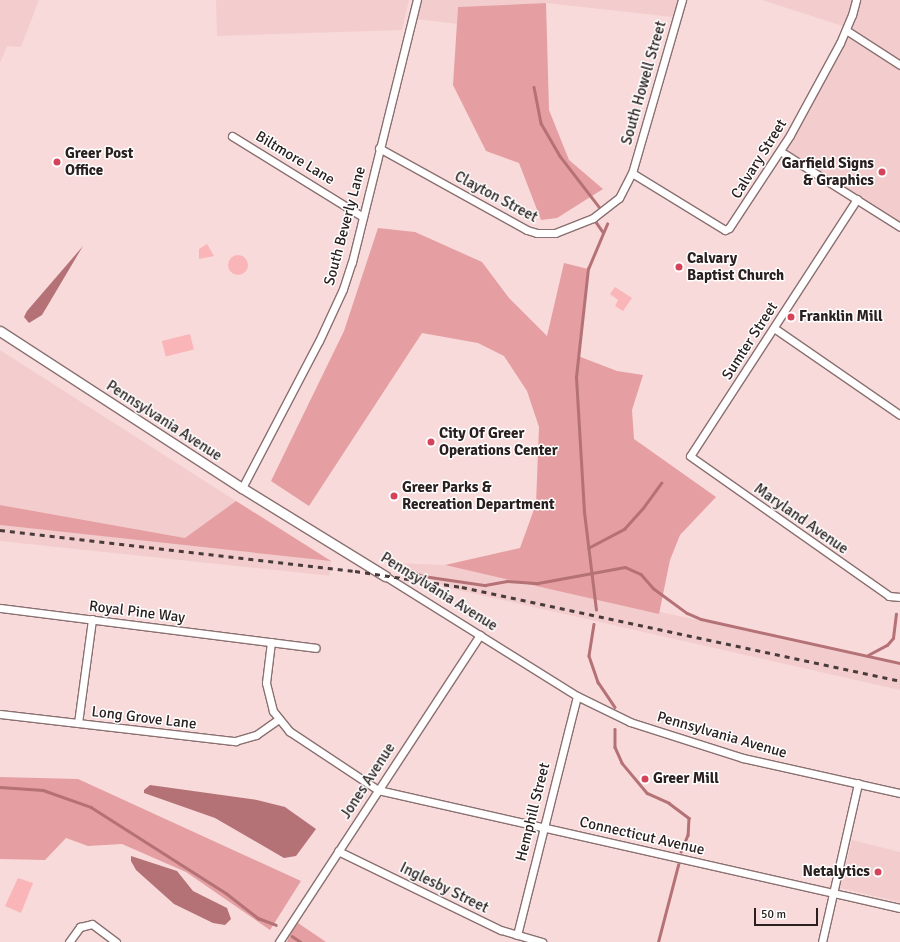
<!DOCTYPE html>
<html>
<head>
<meta charset="utf-8">
<style>
	body { margin:0 }
	#map { position:relative; width:900px; height:942px; overflow:hidden; background:#f8dadb; font-family:Signika,sans-serif }
	div>[style] { position:absolute }
	.built>* { inset:0; background:#f3cccd; transform-origin:0 0 }
	.green>* { inset:0; background:#f9b5b8; transform-origin:0 0 }
	.round { border-radius:50% }
	.forest>* { inset:0; background:#e59ea1 }
	.water>* { inset:0; background:#b57276 }
	.stream>* { height:2.5px; margin:-1.25px; padding:0 1.25px; transform-origin:1.25px; border-radius:1.25px; background:#b57276 }
	.roads { filter:drop-shadow(1px 0 #8a7070) drop-shadow(-1px 0 #8a7070) drop-shadow(0 1px #8a7070) drop-shadow(0 -1px #8a7070) }
	.minor>* { height:7px; margin:-3.5px; padding:0 3.5px; transform-origin:3.5px; border-radius:3.5px; background:#fff }
	.tertiary>* { height:9px; margin:-4.5px; padding:0 4.5px; transform-origin:4.5px; border-radius:4.5px; background:#fff }
	.rail>* { height:2.5px; margin-top:-1.25px; transform-origin:0; background:repeating-linear-gradient(90deg,#493b3b 0 5px,transparent 0 10px) }
	.dots>* { width:11px; height:11px; translate:-50% -50%; box-sizing:border-box; border:2px solid #fff; border-radius:50% }
	span { translate:-50% -50%; white-space:nowrap; text-align:center; line-height:1.15; -webkit-text-stroke:3px #fff; paint-order:stroke }
	.street-label { font-size:15px; color:#2b2020 }
	.poi-label { font-size:15px; color:#2b2020; font-weight:700 }
	.left { translate:0 -50%; text-align:left }
	.right { translate:-100% -50%; text-align:right }
	.scale { position:absolute; left:754px; top:908px; width:64px; height:18px; box-sizing:border-box; border:2px solid #2b2020; border-top:0; padding-left:5px; font-size:12px; line-height:14px; white-space:nowrap; color:#2b2020; -webkit-text-stroke:3px #fff; paint-order:stroke }
</style>
</head>
<body>
<div id="map">
	<div class="built">
		<i style="clip-path:polygon(0 0,39px 0,21px 47px,7px 46px,0 63px)"></i>
		<i style="clip-path:polygon(216px 0,409px 0,402px 30px,217px 36px)"></i>
		<i style="clip-path:polygon(422px 0,687px 0,682px 18px,546px 3px,458px 7px,457px 24px,417px 19px)"></i>
		<i style="clip-path:polygon(762px 0,900px 0,900px 223px,787px 150px,852px 29px)"></i>
		<i style="clip-path:polygon(0 350px,236px 501px,185px 538px,0 505px)"></i>
		<i style="left:0;top:525px;width:333px;height:16px;rotate:6deg"></i>
		<i style="clip-path:polygon(394px 563px,445px 565px,900px 664px,900px 690px,449px 588px)"></i>
		<i style="clip-path:polygon(852px 840px,900px 852px,900px 902px,840px 888px)"></i>
	</div>
	<div class="green">
		<i style="clip-path:polygon(207px 244px,214px 256px,199px 259px,199px 249px)"></i>
		<i class="round" style="left:228px;top:255px;width:20px;height:20px"></i>
		<i style="clip-path:polygon(615px 287px,632px 298px,623px 311px,615px 306px,618px 300px,610px 294px)"></i>
		<i style="left:190px;top:334px;width:16px;height:29px;rotate:76deg"></i>
		<i style="clip-path:polygon(18px 878px,33px 883px,21px 913px,5px 906px)"></i>
	</div>
	<div class="forest">
		<i style="clip-path:polygon(546px 3px,549px 110px,569px 160px,603px 189px,557px 218px,541px 220px,519px 163px,486px 151px,453px 85px,458px 7px)"></i>
		<i style="clip-path:polygon(378px 228px,415px 232px,482px 262px,509px 298px,547px 336px,564px 263px,588px 269px,578px 356px,617px 371px,643px 375px,632px 410px,634px 439px,716px 497px,680px 535px,670px 560px,659px 614px,445px 565px,520px 548px,536px 504px,539px 427px,527px 391px,504px 356px,478px 343px,422px 333px,309px 506px,271px 481px,344px 331px)"></i>
		<i style="clip-path:polygon(236px 501px,331px 561px,0 525px,0 505px,185px 538px)"></i>
		<i style="clip-path:polygon(0 777px,78px 779px,301px 881px,270px 930px,186px 872px,122px 844px,88px 846px,66px 838px,45px 860px,0 859px)"></i>
		<i style="clip-path:polygon(295px 921px,326px 942px,287px 942px)"></i>
	</div>
	<div class="water">
		<i style="clip-path:polygon(83px 246px,42px 315px,29px 323px,24px 317px,27px 311px)"></i>
		<i style="clip-path:polygon(150px 785px,257px 800px,285px 807px,316px 829px,296px 856px,284px 858px,215px 818px,144px 793px,144px 790px)"></i>
		<i style="clip-path:polygon(131px 856px,177px 871px,193px 891px,227px 908px,231px 919px,225px 925px,213px 923px,174px 904px,136px 870px,131px 861px)"></i>
	</div>
	<div class="stream">
		<i style="left:534px;top:87px;width:37px;rotate:79deg"></i>
		<i style="left:541px;top:123px;width:38px;rotate:60deg"></i>
		<i style="left:560px;top:156px;width:66px;rotate:52.4deg"></i>
		<i style="left:596px;top:222px;width:12px;rotate:55deg"></i>
		<i style="left:588px;top:548px;width:41px;rotate:-27.8deg"></i>
		<i style="left:624px;top:529px;width:28px;rotate:-48deg"></i>
		<i style="left:643px;top:508px;width:31px;rotate:-54deg"></i>
		<i style="left:408px;top:570px;width:16px;rotate:22deg"></i>
		<i style="left:423px;top:576px;width:63px;rotate:8.3deg"></i>
		<i style="left:485px;top:585px;width:22px;rotate:-10deg"></i>
		<i style="left:507px;top:581px;width:31px;rotate:4deg"></i>
		<i style="left:538px;top:583px;width:88px;rotate:-10.4deg"></i>
		<i style="left:625px;top:567px;width:17px;rotate:24deg"></i>
		<i style="left:641px;top:574px;width:18px;rotate:49deg"></i>
		<i style="left:653px;top:588px;width:42px;rotate:36.3deg"></i>
		<i style="left:687px;top:613px;width:15px;rotate:23deg"></i>
		<i style="left:701px;top:619px;width:204px;rotate:12.5deg"></i>
		<i style="left:596px;top:610px;width:99px;rotate:-97deg"></i>
		<i style="left:584px;top:512px;width:135px;rotate:-93.4deg"></i>
		<i style="left:576px;top:377px;width:109px;rotate:-83.7deg"></i>
		<i style="left:588px;top:269px;width:49px;rotate:-67.1deg"></i>
		<i style="left:594px;top:624px;width:32px;rotate:99deg"></i>
		<i style="left:589px;top:656px;width:28px;rotate:71deg"></i>
		<i style="left:598px;top:682px;width:30px;rotate:56deg"></i>
		<i style="left:868px;top:655px;width:21px;rotate:-28deg"></i>
		<i style="left:887px;top:645px;width:9px;rotate:-49deg"></i>
		<i style="left:893px;top:638px;width:24px;rotate:-83deg"></i>
		<i style="left:615px;top:729px;width:18px;rotate:90deg"></i>
		<i style="left:615px;top:747px;width:17px;rotate:66deg"></i>
		<i style="left:622px;top:763px;width:39px;rotate:50deg"></i>
		<i style="left:647px;top:793px;width:24px;rotate:24deg"></i>
		<i style="left:669px;top:803px;width:25px;rotate:37deg"></i>
		<i style="left:689px;top:818px;width:17px;rotate:93deg"></i>
		<i style="left:688px;top:835px;width:18px;rotate:112deg"></i>
		<i style="left:0;top:787px;width:43px;rotate:4deg"></i>
		<i style="left:43px;top:790px;width:51px;rotate:19.5deg"></i>
		<i style="left:91px;top:807px;width:160px;rotate:32.5deg"></i>
		<i style="left:226px;top:893px;width:41px;rotate:38deg"></i>
		<i style="left:258px;top:918px;width:19px;rotate:21deg"></i>
		<i style="left:292px;top:936px;width:11px;rotate:34deg"></i>
		<i style="left:658px;top:942px;width:80px;rotate:-75.4deg"></i>
	</div>
	<div class="roads">
		<div class="minor">
			<i style="left:846px;top:30px;width:64px;rotate:32.9deg"></i>
			<i style="left:232px;top:136px;width:154px;rotate:31.7deg"></i>
			<i style="left:379px;top:148px;width:169px;rotate:29deg"></i>
			<i style="left:527px;top:230px;width:10px;rotate:17deg"></i>
			<i style="left:537px;top:233px;width:18px"></i>
			<i style="left:555px;top:233px;width:41px;rotate:-21.5deg"></i>
			<i style="left:593px;top:218px;width:33px;rotate:-38deg"></i>
			<i style="left:619px;top:198px;width:28px;rotate:-63deg"></i>
			<i style="left:632px;top:173px;width:180px;rotate:-73.9deg"></i>
			<i style="left:780px;top:151px;width:142px;rotate:32.3deg"></i>
			<i style="left:632px;top:173px;width:109px;rotate:31.5deg"></i>
			<i style="left:725px;top:230px;width:4px;rotate:-27deg"></i>
			<i style="left:729px;top:228px;width:111px;rotate:-56.7deg"></i>
			<i style="left:790px;top:135px;width:105px;rotate:-61.5deg"></i>
			<i style="left:840px;top:43px;width:30px;rotate:-67deg"></i>
			<i style="left:852px;top:15px;width:16px;rotate:-75deg"></i>
			<i style="left:857px;top:199px;width:306px;rotate:123deg"></i>
			<i style="left:690px;top:456px;width:243px;rotate:35.1deg"></i>
			<i style="left:889px;top:596px;width:11px;rotate:5deg"></i>
			<i style="left:774px;top:328px;width:153px;rotate:34.6deg"></i>
			<i style="left:242px;top:488px;width:166px;rotate:-62.4deg"></i>
			<i style="left:319px;top:341px;width:57px;rotate:-65.2deg"></i>
			<i style="left:343px;top:289px;width:28px;rotate:-72deg"></i>
			<i style="left:352px;top:262px;width:270px;rotate:-76.1deg"></i>
			<i style="left:385px;top:576px;width:226px;rotate:32deg"></i>
			<i style="left:577px;top:696px;width:59px;rotate:26.1deg"></i>
			<i style="left:630px;top:722px;width:119px;rotate:17.7deg"></i>
			<i style="left:743px;top:758px;width:161px;rotate:12.6deg"></i>
			<i style="left:0;top:608px;width:318px;rotate:7.2deg"></i>
			<i style="left:271px;top:642px;width:41px;rotate:97deg"></i>
			<i style="left:266px;top:683px;width:29px;rotate:76deg"></i>
			<i style="left:273px;top:711px;width:26px;rotate:51deg"></i>
			<i style="left:289px;top:731px;width:107px;rotate:33.5deg"></i>
			<i style="left:378px;top:790px;width:535px;rotate:12.74deg"></i>
			<i style="left:0;top:714px;width:237px;rotate:6.6deg"></i>
			<i style="left:235px;top:741px;width:22px;rotate:-16deg"></i>
			<i style="left:256px;top:735px;width:28px;rotate:-35deg"></i>
			<i style="left:78px;top:723px;width:105px;rotate:-82.3deg"></i>
			<i style="left:338px;top:851px;width:181px;rotate:25.9deg"></i>
			<i style="left:501px;top:930px;width:43px;rotate:16.3deg"></i>
			<i style="left:517px;top:935px;width:246px;rotate:-75.9deg"></i>
			<i style="left:69px;top:942px;width:19px;rotate:-54deg"></i>
			<i style="left:80px;top:927px;width:12px;rotate:-14deg"></i>
			<i style="left:92px;top:924px;width:30px;rotate:37deg"></i>
			<i style="left:279px;top:942px;width:367px;rotate:-56.8deg"></i>
			<i style="left:822px;top:942px;width:163px;rotate:-77.2deg"></i>
		</div>
		<div class="tertiary">
			<i style="left:0;top:331px;width:288px;rotate:33deg"></i>
			<i style="left:242px;top:488px;width:168px;rotate:31.6deg"></i>
		</div>
	</div>
	<div class="rail">
		<i style="left:0;top:530px;width:357px;rotate:6.6deg"></i>
		<i style="left:355px;top:571px;width:108px;rotate:8.5deg"></i>
		<i style="left:462px;top:587px;width:448px;rotate:12.1deg"></i>
	</div>
	<div class="dots">
		<i style="left:57px;top:162px;background:#d44359"></i>
		<i style="left:882px;top:172px;background:#d44359"></i>
		<i style="left:679px;top:267px;background:#d44359"></i>
		<i style="left:791px;top:317px;background:#d44359"></i>
		<i style="left:431px;top:442px;background:#d44359"></i>
		<i style="left:394px;top:496px;background:#d44359"></i>
		<i style="left:645px;top:779px;background:#d44359"></i>
		<i style="left:878px;top:872px;background:#d44359"></i>
	</div>
	<div class="street-label">
		<span style="left:644px;top:83px;rotate:-74deg">South Howell Street</span>
		<span style="left:295px;top:158px;rotate:31deg">Biltmore Lane</span>
		<span style="left:759px;top:159px;rotate:-58deg">Calvary Street</span>
		<span style="left:496px;top:197px;rotate:28deg">Clayton Street</span>
		<span style="left:345px;top:226px;rotate:-75deg">South Beverly Lane</span>
		<span style="left:750px;top:341px;rotate:-57deg">Sumter Street</span>
		<span style="left:164px;top:421px;rotate:33deg">Pennsylvania Avenue</span>
		<span style="left:801px;top:519px;rotate:35deg">Maryland Avenue</span>
		<span style="left:439px;top:592px;rotate:32deg">Pennsylvania Avenue</span>
		<span style="left:137px;top:612px;rotate:7deg">Royal Pine Way</span>
		<span style="left:144px;top:718px;rotate:7deg">Long Grove Lane</span>
		<span style="left:722px;top:735px;rotate:16deg">Pennsylvania Avenue</span>
		<span style="left:368px;top:781px;rotate:-57deg">Jones Avenue</span>
		<span style="left:533px;top:812px;rotate:-76deg">Hemphill Street</span>
		<span style="left:642px;top:836px;rotate:13deg">Connecticut Avenue</span>
		<span style="left:444px;top:888px;rotate:26deg">Inglesby Street</span>
	</div>
	<div class="poi-label">
		<span class="left" style="left:65px;top:162px">Greer Post<br>Office</span>
		<span class="right" style="left:874px;top:172px">Garfield Signs<br>&amp; Graphics</span>
		<span class="left" style="left:687px;top:267px">Calvary<br>Baptist Church</span>
		<span class="left" style="left:799px;top:317px">Franklin Mill</span>
		<span class="left" style="left:439px;top:442px">City Of Greer<br>Operations Center</span>
		<span class="left" style="left:402px;top:496px">Greer Parks &amp;<br>Recreation Department</span>
		<span class="left" style="left:653px;top:779px">Greer Mill</span>
		<span class="right" style="left:870px;top:872px">Netalytics</span>
	</div>
	<div class="scale">50 m</div>
</div>
</body>
</html>
